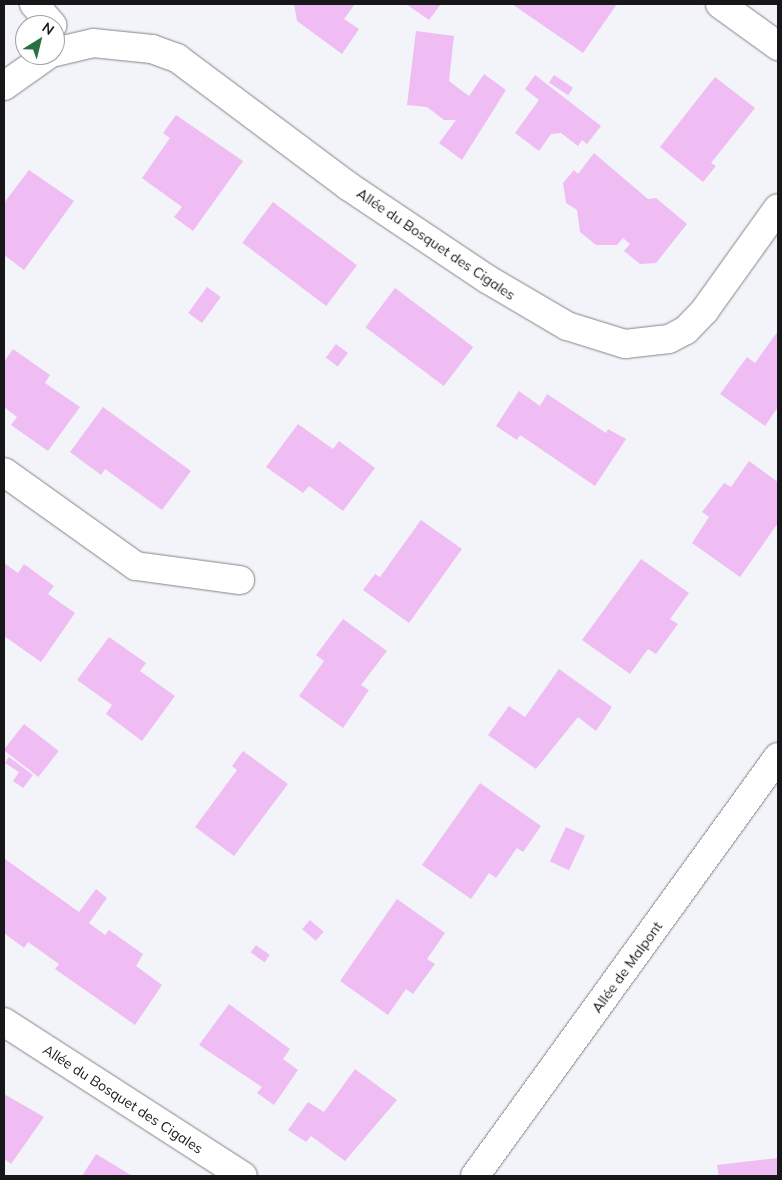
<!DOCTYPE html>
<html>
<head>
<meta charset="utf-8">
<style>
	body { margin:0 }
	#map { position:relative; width:782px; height:1180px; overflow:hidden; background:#f2f4f9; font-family:Mulish,sans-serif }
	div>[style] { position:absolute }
	.building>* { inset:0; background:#efbdf3; transform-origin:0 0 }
	.roads { filter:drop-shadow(0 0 1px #838489) drop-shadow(0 0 1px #838489) }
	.minor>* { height:28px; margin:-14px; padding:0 14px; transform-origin:14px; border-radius:14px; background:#fff }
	span { translate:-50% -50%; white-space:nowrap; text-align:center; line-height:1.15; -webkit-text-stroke:5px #fff; paint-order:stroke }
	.street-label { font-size:14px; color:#171719 }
	.frame { position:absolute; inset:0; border:5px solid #171719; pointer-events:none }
	.north { position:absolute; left:15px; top:15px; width:50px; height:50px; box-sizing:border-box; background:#fff; border:1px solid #a2a2a3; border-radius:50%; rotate:36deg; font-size:14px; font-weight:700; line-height:20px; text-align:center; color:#171719 }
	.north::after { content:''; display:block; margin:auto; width:18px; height:22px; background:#277240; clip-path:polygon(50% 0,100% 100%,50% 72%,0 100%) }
</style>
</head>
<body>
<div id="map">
	<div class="building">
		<div style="clip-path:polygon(294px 4px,355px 4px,344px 19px,359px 29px,342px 54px,297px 21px)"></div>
		<div style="clip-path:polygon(406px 4px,441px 4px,429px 20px)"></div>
		<div style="clip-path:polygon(512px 4px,617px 4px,583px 53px)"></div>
		<div style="clip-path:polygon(416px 31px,454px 36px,449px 81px,469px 96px,484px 74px,506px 90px,462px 160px,439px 143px,456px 120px,444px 120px,427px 107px,407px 105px)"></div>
		<div style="clip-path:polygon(535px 75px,601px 126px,587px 144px,582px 140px,578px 146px,561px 133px,551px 134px,539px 151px,515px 133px,539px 100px,525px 89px)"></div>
		<div style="left:554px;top:75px;width:23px;height:9px;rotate:34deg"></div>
		<div style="clip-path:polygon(715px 77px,755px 108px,711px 163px,716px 166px,703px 182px,660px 147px)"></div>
		<div style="clip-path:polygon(176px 115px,243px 161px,193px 231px,174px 217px,182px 207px,142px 178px,170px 138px,163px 133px)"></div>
		<div style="clip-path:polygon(594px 153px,648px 199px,656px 198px,687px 224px,656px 263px,640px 264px,624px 251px,630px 244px,623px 238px,617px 245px,596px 245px,580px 232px,577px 210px,566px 203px,563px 183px,574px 170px,578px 174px)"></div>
		<div style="clip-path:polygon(29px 170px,74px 201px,24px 270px,4px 255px,4px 203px)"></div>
		<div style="left:273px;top:202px;width:105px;height:51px;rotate:37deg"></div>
		<div style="left:207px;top:287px;width:17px;height:32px;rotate:36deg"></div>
		<div style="left:395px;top:288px;width:98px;height:49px;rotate:37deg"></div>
		<div style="clip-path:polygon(778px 331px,778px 407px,765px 426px,720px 394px,747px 357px,755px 363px)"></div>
		<div style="left:336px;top:344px;width:15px;height:17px;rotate:37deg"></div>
		<div style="clip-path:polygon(13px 349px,50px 375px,45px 383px,80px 407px,48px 451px,11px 425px,17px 417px,4px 407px,4px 362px)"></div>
		<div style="clip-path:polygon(519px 391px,540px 406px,547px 394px,606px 433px,608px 429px,626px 439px,595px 486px,520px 435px,517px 440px,496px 426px)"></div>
		<div style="clip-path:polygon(103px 407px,191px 471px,162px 510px,105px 469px,101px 475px,70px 452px)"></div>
		<div style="clip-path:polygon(298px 424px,333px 449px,339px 441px,375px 468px,343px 511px,309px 486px,303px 493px,266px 467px)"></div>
		<div style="clip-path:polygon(749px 461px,778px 482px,778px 523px,740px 577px,692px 543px,709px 517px,702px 512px,724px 483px,731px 487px)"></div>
		<div style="clip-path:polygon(421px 520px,462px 549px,409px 623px,363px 590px,375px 574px,380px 577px)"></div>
		<div style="clip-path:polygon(641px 559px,689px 593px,670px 619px,678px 624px,656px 654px,648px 649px,630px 674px,582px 640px)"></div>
		<div style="clip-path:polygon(4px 563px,18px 573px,24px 564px,54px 586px,48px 594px,75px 613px,41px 662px,4px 636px)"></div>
		<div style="clip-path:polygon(343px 619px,387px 651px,361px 685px,369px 690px,343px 728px,299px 696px,324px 661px,316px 655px)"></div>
		<div style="clip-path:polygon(109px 637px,146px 663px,140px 671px,175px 696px,142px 741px,106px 714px,112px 705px,77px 680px)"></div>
		<div style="clip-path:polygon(559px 669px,612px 707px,596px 731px,578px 717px,536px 769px,488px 735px,509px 706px,525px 717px)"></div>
		<div style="left:24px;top:724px;width:44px;height:33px;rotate:38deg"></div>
		<div style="clip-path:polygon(243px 751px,288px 784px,234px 856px,195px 827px,237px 770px,232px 766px)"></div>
		<div style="clip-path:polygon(9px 757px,33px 775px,23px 788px,13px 781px,19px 772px,5px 763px)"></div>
		<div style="clip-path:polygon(480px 783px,541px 826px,523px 852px,517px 848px,496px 878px,489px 873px,471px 899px,422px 865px)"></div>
		<div style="left:566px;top:827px;width:21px;height:38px;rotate:25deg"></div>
		<div style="clip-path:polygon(5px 859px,79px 912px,96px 889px,107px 898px,89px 923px,105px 935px,109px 930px,143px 954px,136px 966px,162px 985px,135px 1025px,55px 969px,59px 964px,28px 942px,24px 948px,4px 933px)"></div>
		<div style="clip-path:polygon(397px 899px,445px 933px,427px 959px,435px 964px,413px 994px,406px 989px,388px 1015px,340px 981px)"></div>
		<div style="left:310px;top:920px;width:18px;height:12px;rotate:41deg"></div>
		<div style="left:256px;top:945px;width:17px;height:9px;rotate:36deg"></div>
		<div style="clip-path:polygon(229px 1004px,290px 1049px,283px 1059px,298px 1070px,274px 1105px,257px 1093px,262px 1087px,199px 1045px)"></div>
		<div style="clip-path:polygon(355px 1069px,397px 1100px,345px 1161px,311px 1136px,306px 1142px,288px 1130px,308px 1102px,324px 1112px)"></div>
		<div style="clip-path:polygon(4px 1094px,44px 1117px,11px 1164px,4px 1159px)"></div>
		<div style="clip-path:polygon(96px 1154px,129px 1174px,132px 1176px,82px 1176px)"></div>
		<div style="clip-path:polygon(778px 1158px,778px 1176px,719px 1176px,717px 1165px)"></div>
	</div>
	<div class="roads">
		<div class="minor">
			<div style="left:34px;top:4px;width:28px;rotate:49deg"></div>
			<div style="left:720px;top:4px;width:72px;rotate:35.9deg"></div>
			<div style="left:55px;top:52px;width:39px;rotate:-13deg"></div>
			<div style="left:93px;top:43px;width:59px;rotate:5.8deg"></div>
			<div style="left:152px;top:49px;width:27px;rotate:20deg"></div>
			<div style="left:177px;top:58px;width:214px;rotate:36.8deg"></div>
			<div style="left:348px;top:186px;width:167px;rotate:33.8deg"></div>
			<div style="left:487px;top:279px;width:93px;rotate:30.4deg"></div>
			<div style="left:567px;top:326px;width:61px;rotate:17.2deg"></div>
			<div style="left:625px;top:344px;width:44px;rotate:-6.5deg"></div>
			<div style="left:669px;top:339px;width:19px;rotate:-28deg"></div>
			<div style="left:686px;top:330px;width:28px;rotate:-46deg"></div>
			<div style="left:705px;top:310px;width:125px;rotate:-54.4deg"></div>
			<div style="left:4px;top:86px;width:54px;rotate:-35.2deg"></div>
			<div style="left:4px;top:472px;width:162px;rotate:35.5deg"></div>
			<div style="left:136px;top:566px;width:105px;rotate:7.7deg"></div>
			<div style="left:4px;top:1022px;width:284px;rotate:32.8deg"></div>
			<div style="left:475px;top:1176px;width:517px;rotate:-54.13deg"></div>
		</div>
	</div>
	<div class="street-label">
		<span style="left:436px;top:244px;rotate:34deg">Allée du Bosquet des Cigales</span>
		<span style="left:627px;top:967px;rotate:-54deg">Allée de Malpont</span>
		<span style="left:123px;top:1099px;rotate:33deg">Allée du Bosquet des Cigales</span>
	</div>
	<div class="frame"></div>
	<div class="north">N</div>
</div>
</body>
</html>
